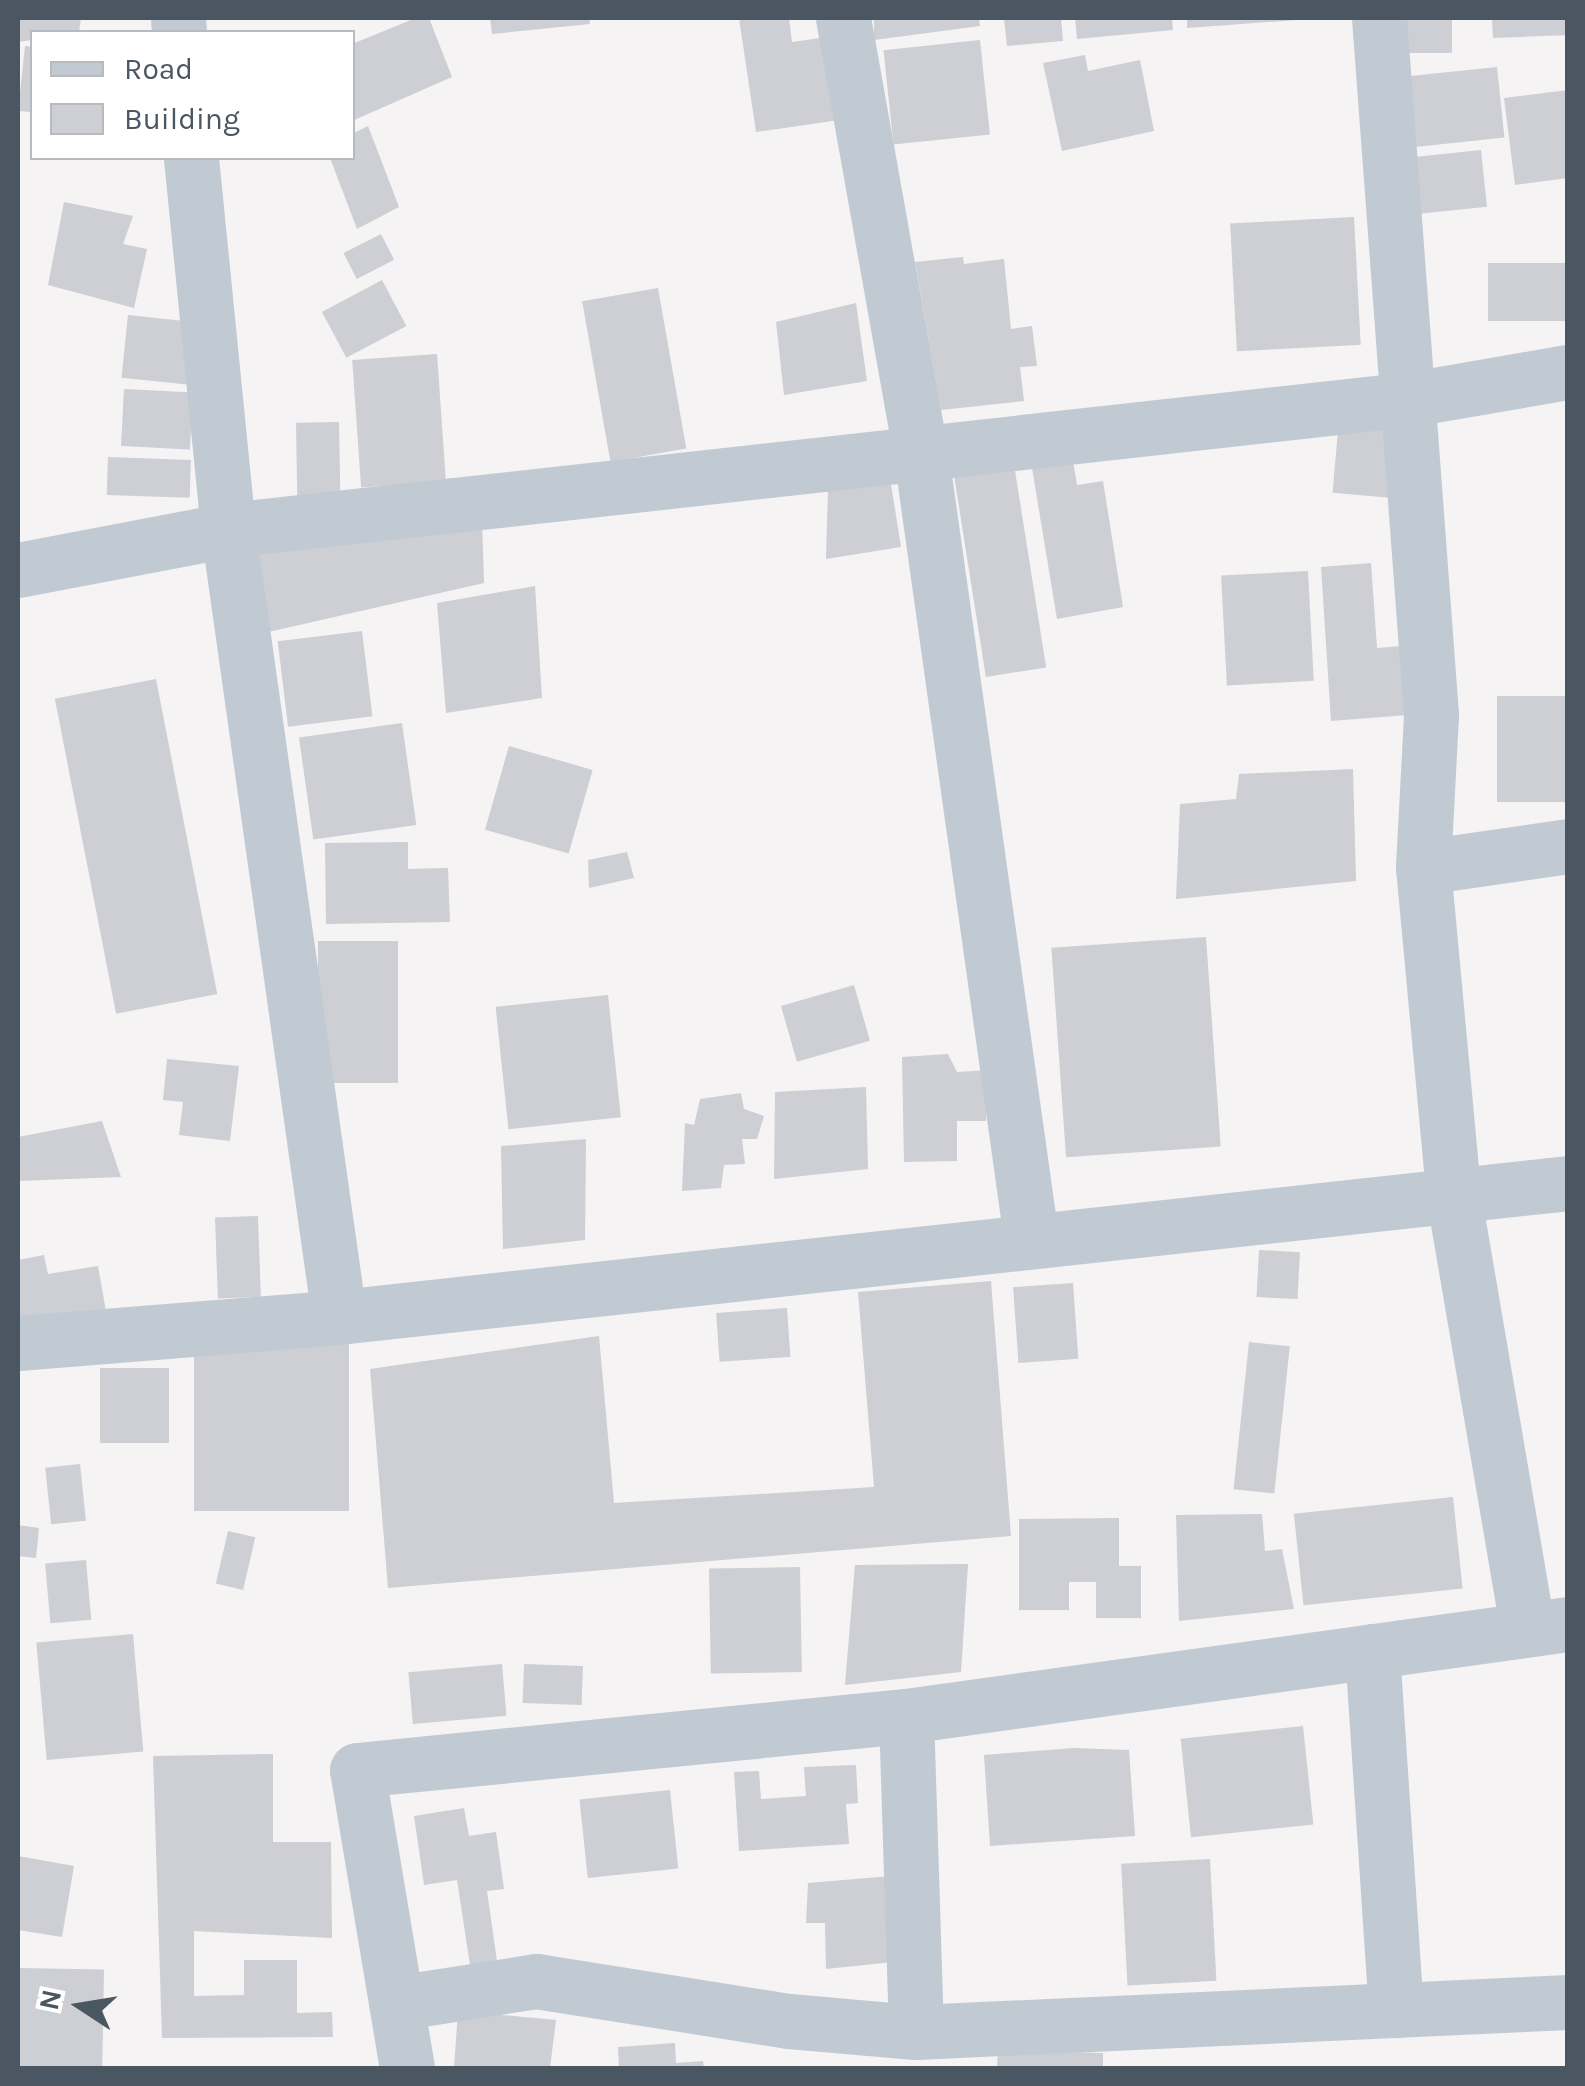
<!DOCTYPE html>
<html>
<head>
<meta charset="utf-8">
<style>
	body { margin:0 }
	#map { position:relative; width:1585px; height:2086px; overflow:hidden; background:#f5f3f3; font-family:Karla,sans-serif }
	div>[style] { position:absolute }
	.building>* { inset:0; background:#cdcfd5; transform-origin:0 0 }
	.minor>* { height:55px; margin:-27.5px; padding:0 27.5px; transform-origin:27.5px; border-radius:27.5px; background:#c1cad2 }
	span { translate:-50% -50%; white-space:nowrap; text-align:center; line-height:1.15; -webkit-text-stroke:8px #fff; paint-order:stroke }
	.frame { position:absolute; inset:0; border:20px solid #4a5661; pointer-events:none }
	.legend { position:absolute; left:30px; top:30px; width:325px; height:130px; box-sizing:border-box; background:#fff; border:2px solid #b7bbc0; margin:0; padding:12px 18px; list-style:none; font-size:30px; color:#4a5661 }
	.legend li { display:flex; align-items:center; gap:20px; height:50px }
	.legend b { width:50px; border:2px solid #b7bbc0 }
	.north { position:absolute; left:30px; top:1956px; width:100px; height:100px; -webkit-text-stroke:8px #fff; paint-order:stroke; rotate:282deg; font-size:28px; font-weight:700; line-height:40px; text-align:center; color:#4a5661 }
	.north::after { content:''; display:block; margin:auto; width:35px; height:45px; background:#4a5661; clip-path:polygon(50% 0,100% 100%,50% 72%,0 100%) }
</style>
</head>
<body>
<div id="map">
	<div class="building">
		<div style="clip-path:polygon(18px 18px,81px 18px,79px 32px,32px 32px,32px 40px,18px 42px)"></div>
		<div style="clip-path:polygon(416px 18px,429px 18px,452px 77px,352px 121px,352px 44px)"></div>
		<div style="clip-path:polygon(490px 18px,589px 18px,590px 24px,492px 34px)"></div>
		<div style="clip-path:polygon(739px 18px,789px 18px,792px 42px,834px 36px,846px 119px,756px 132px)"></div>
		<div style="clip-path:polygon(874px 18px,979px 18px,980px 26px,874px 40px)"></div>
		<div style="clip-path:polygon(1004px 18px,1061px 18px,1063px 41px,1007px 46px)"></div>
		<div style="clip-path:polygon(1075px 18px,1172px 18px,1173px 30px,1077px 39px)"></div>
		<div style="clip-path:polygon(1187px 18px,1297px 18px,1298px 20px,1187px 28px)"></div>
		<div style="left:1388px;top:18px;width:64px;height:35px"></div>
		<div style="clip-path:polygon(1492px 18px,1568px 18px,1568px 35px,1493px 38px)"></div>
		<div style="left:980px;top:40px;width:95px;height:97px;rotate:84deg"></div>
		<div style="clip-path:polygon(25px 46px,32px 47px,32px 112px,18px 111px)"></div>
		<div style="clip-path:polygon(1085px 55px,1088px 71px,1140px 60px,1154px 131px,1062px 151px,1043px 63px)"></div>
		<div style="left:1497px;top:67px;width:71px;height:92px;rotate:84deg"></div>
		<div style="clip-path:polygon(1568px 90px,1568px 178px,1515px 185px,1504px 98px)"></div>
		<div style="clip-path:polygon(368px 126px,399px 207px,357px 229px,330px 158px,352px 158px,352px 134px)"></div>
		<div style="left:1481px;top:150px;width:57px;height:82px;rotate:84deg"></div>
		<div style="clip-path:polygon(64px 202px,133px 216px,123px 244px,147px 249px,134px 308px,48px 285px)"></div>
		<div style="left:1354px;top:217px;width:128px;height:124px;rotate:87deg"></div>
		<div style="left:381px;top:234px;width:29px;height:42px;rotate:63deg"></div>
		<div style="clip-path:polygon(963px 257px,964px 264px,1004px 259px,1011px 329px,1032px 326px,1037px 366px,1020px 367px,1024px 401px,941px 410px,915px 262px)"></div>
		<div style="left:1568px;top:263px;width:58px;height:80px;rotate:90deg"></div>
		<div style="left:382px;top:280px;width:52px;height:68px;rotate:62deg"></div>
		<div style="left:658px;top:288px;width:163px;height:77px;rotate:80deg"></div>
		<div style="clip-path:polygon(856px 303px,867px 381px,784px 395px,776px 322px)"></div>
		<div style="left:128px;top:315px;width:66px;height:63px;rotate:6deg"></div>
		<div style="left:437px;top:354px;width:128px;height:85px;rotate:86deg"></div>
		<div style="left:124px;top:389px;width:69px;height:57px;rotate:3deg"></div>
		<div style="left:1339px;top:419px;width:66px;height:74px;rotate:5deg"></div>
		<div style="left:339px;top:422px;width:77px;height:43px;rotate:89deg"></div>
		<div style="clip-path:polygon(1072px 455px,1077px 485px,1103px 481px,1123px 607px,1057px 619px,1031px 462px)"></div>
		<div style="left:108px;top:457px;width:83px;height:38px;rotate:2deg"></div>
		<div style="left:1013px;top:458px;width:212px;height:61px;rotate:81deg"></div>
		<div style="clip-path:polygon(890px 478px,901px 547px,826px 559px,828px 488px)"></div>
		<div style="clip-path:polygon(482px 518px,484px 583px,264px 633px,256px 555px)"></div>
		<div style="clip-path:polygon(1371px 563px,1377px 648px,1415px 645px,1420px 714px,1331px 721px,1321px 567px)"></div>
		<div style="left:1308px;top:571px;width:110px;height:87px;rotate:87deg"></div>
		<div style="clip-path:polygon(535px 586px,542px 698px,446px 713px,437px 603px)"></div>
		<div style="left:362px;top:631px;width:86px;height:85px;rotate:83deg"></div>
		<div style="left:156px;top:679px;width:321px;height:103px;rotate:79deg"></div>
		<div style="left:1568px;top:696px;width:106px;height:71px;rotate:90deg"></div>
		<div style="left:402px;top:723px;width:103px;height:104px;rotate:82deg"></div>
		<div style="left:509px;top:746px;width:87px;height:87px;rotate:16deg"></div>
		<div style="clip-path:polygon(1353px 769px,1356px 881px,1176px 899px,1180px 804px,1236px 799px,1239px 774px)"></div>
		<div style="clip-path:polygon(408px 842px,408px 869px,448px 868px,450px 922px,326px 924px,325px 843px)"></div>
		<div style="clip-path:polygon(627px 852px,634px 878px,589px 888px,588px 860px)"></div>
		<div style="left:1206px;top:937px;width:210px;height:155px;rotate:86deg"></div>
		<div style="left:318px;top:941px;width:80px;height:142px"></div>
		<div style="left:854px;top:985px;width:58px;height:76px;rotate:74deg"></div>
		<div style="left:608px;top:995px;width:123px;height:113px;rotate:84deg"></div>
		<div style="clip-path:polygon(948px 1054px,957px 1072px,989px 1070px,986px 1121px,957px 1121px,957px 1161px,904px 1162px,902px 1057px)"></div>
		<div style="clip-path:polygon(167px 1059px,239px 1066px,230px 1141px,179px 1135px,183px 1102px,163px 1100px)"></div>
		<div style="clip-path:polygon(866px 1087px,868px 1169px,774px 1179px,775px 1092px)"></div>
		<div style="clip-path:polygon(741px 1093px,744px 1109px,764px 1116px,757px 1139px,742px 1139px,745px 1164px,724px 1165px,721px 1188px,682px 1191px,685px 1123px,694px 1125px,700px 1099px)"></div>
		<div style="clip-path:polygon(102px 1121px,121px 1177px,18px 1181px,18px 1137px)"></div>
		<div style="clip-path:polygon(586px 1139px,585px 1240px,503px 1249px,501px 1146px)"></div>
		<div style="left:258px;top:1216px;width:81px;height:43px;rotate:88deg"></div>
		<div style="left:1259px;top:1250px;width:41px;height:47px;rotate:3deg"></div>
		<div style="clip-path:polygon(44px 1255px,48px 1274px,98px 1266px,106px 1311px,18px 1327px,18px 1260px)"></div>
		<div style="clip-path:polygon(991px 1281px,1011px 1536px,388px 1588px,370px 1369px,599px 1336px,614px 1503px,874px 1487px,858px 1292px)"></div>
		<div style="left:1073px;top:1283px;width:76px;height:60px;rotate:86deg"></div>
		<div style="left:787px;top:1308px;width:49px;height:71px;rotate:86deg"></div>
		<div style="left:194px;top:1338px;width:155px;height:173px"></div>
		<div style="left:1249px;top:1342px;width:41px;height:148px;rotate:6deg"></div>
		<div style="left:100px;top:1368px;width:69px;height:75px"></div>
		<div style="left:80px;top:1464px;width:57px;height:35px;rotate:84deg"></div>
		<div style="left:1453px;top:1497px;width:92px;height:160px;rotate:84deg"></div>
		<div style="clip-path:polygon(1262px 1514px,1265px 1551px,1282px 1549px,1294px 1609px,1179px 1621px,1176px 1515px)"></div>
		<div style="clip-path:polygon(1119px 1518px,1119px 1566px,1141px 1566px,1141px 1618px,1096px 1618px,1096px 1582px,1069px 1582px,1069px 1610px,1019px 1610px,1019px 1519px)"></div>
		<div style="clip-path:polygon(18px 1525px,39px 1528px,36px 1558px,18px 1556px)"></div>
		<div style="left:228px;top:1531px;width:28px;height:54px;rotate:13deg"></div>
		<div style="left:86px;top:1560px;width:60px;height:41px;rotate:85deg"></div>
		<div style="clip-path:polygon(968px 1564px,961px 1672px,845px 1685px,855px 1565px)"></div>
		<div style="left:800px;top:1567px;width:105px;height:91px;rotate:89deg"></div>
		<div style="left:133px;top:1634px;width:118px;height:97px;rotate:85deg"></div>
		<div style="left:502px;top:1664px;width:52px;height:94px;rotate:85deg"></div>
		<div style="left:524px;top:1664px;width:59px;height:39px;rotate:2deg"></div>
		<div style="left:1303px;top:1726px;width:99px;height:123px;rotate:84deg"></div>
		<div style="clip-path:polygon(1074px 1748px,1129px 1750px,1135px 1836px,990px 1846px,984px 1755px)"></div>
		<div style="clip-path:polygon(273px 1754px,273px 1842px,331px 1842px,332px 1938px,194px 1931px,194px 1996px,244px 1995px,244px 1960px,297px 1960px,297px 2013px,332px 2012px,333px 2037px,162px 2038px,153px 1756px)"></div>
		<div style="clip-path:polygon(856px 1765px,858px 1803px,846px 1804px,849px 1844px,739px 1851px,734px 1772px,759px 1771px,761px 1799px,806px 1796px,804px 1767px)"></div>
		<div style="left:670px;top:1790px;width:79px;height:91px;rotate:84deg"></div>
		<div style="clip-path:polygon(464px 1808px,469px 1836px,496px 1832px,504px 1889px,487px 1891px,499px 1975px,472px 1978px,457px 1880px,424px 1885px,414px 1816px)"></div>
		<div style="clip-path:polygon(18px 1856px,74px 1866px,62px 1937px,18px 1930px)"></div>
		<div style="left:1210px;top:1859px;width:122px;height:89px;rotate:87deg"></div>
		<div style="clip-path:polygon(891px 1876px,893px 1962px,826px 1969px,825px 1923px,806px 1923px,808px 1883px)"></div>
		<div style="left:18px;top:1968px;width:86px;height:100px;rotate:1deg"></div>
		<div style="clip-path:polygon(458px 2011px,556px 2020px,550px 2068px,454px 2068px)"></div>
		<div style="clip-path:polygon(675px 2043px,676px 2063px,703px 2061px,704px 2068px,619px 2068px,618px 2047px)"></div>
		<div style="clip-path:polygon(998px 2050px,1103px 2053px,1103px 2068px,997px 2068px)"></div>
	</div>
	<div class="minor">
		<div style="left:178px;top:18px;width:14px;rotate:86deg"></div>
		<div style="left:843px;top:18px;width:444px;rotate:79.9deg"></div>
		<div style="left:921px;top:455px;width:791px;rotate:82deg"></div>
		<div style="left:1379px;top:18px;width:699px;rotate:85.73deg"></div>
		<div style="left:1431px;top:715px;width:152px;rotate:93deg"></div>
		<div style="left:1423px;top:867px;width:327px;rotate:84.7deg"></div>
		<div style="left:1453px;top:1193px;width:441px;rotate:80.3deg"></div>
		<div style="left:191px;top:158px;width:374px;rotate:84.3deg"></div>
		<div style="left:228px;top:530px;width:795px;rotate:81.97deg"></div>
		<div style="left:18px;top:570px;width:214px;rotate:-10.8deg"></div>
		<div style="left:228px;top:530px;width:1190px;rotate:-6.32deg"></div>
		<div style="left:1411px;top:399px;width:159px;rotate:-9.8deg"></div>
		<div style="left:1423px;top:867px;width:147px;rotate:-8.2deg"></div>
		<div style="left:18px;top:1343px;width:322px;rotate:-4.6deg"></div>
		<div style="left:339px;top:1317px;width:1236px;rotate:-6.22deg"></div>
		<div style="left:1372px;top:1651px;width:360px;rotate:86.2deg"></div>
		<div style="left:396px;top:2003px;width:142px;rotate:-8.9deg"></div>
		<div style="left:536px;top:1981px;width:256px;rotate:9deg"></div>
		<div style="left:789px;top:2021px;width:127px;rotate:5deg"></div>
		<div style="left:916px;top:2032px;width:653px;rotate:-2.63deg"></div>
		<div style="left:916px;top:2032px;width:316px;rotate:-91.8deg"></div>
		<div style="left:906px;top:1716px;width:668px;rotate:-7.91deg"></div>
		<div style="left:407px;top:2068px;width:302px;rotate:-99.5deg"></div>
		<div style="left:357px;top:1770px;width:552px;rotate:-5.62deg"></div>
	</div>
	<div class="frame"></div>
	<ul class="legend">
	<li><b style="height:12px;background:#c1cad2"></b>Road</li>
	<li><b style="height:28px;background:#cdcfd5"></b>Building</li>
	</ul>
	<div class="north">N</div>
</div>
</body>
</html>
